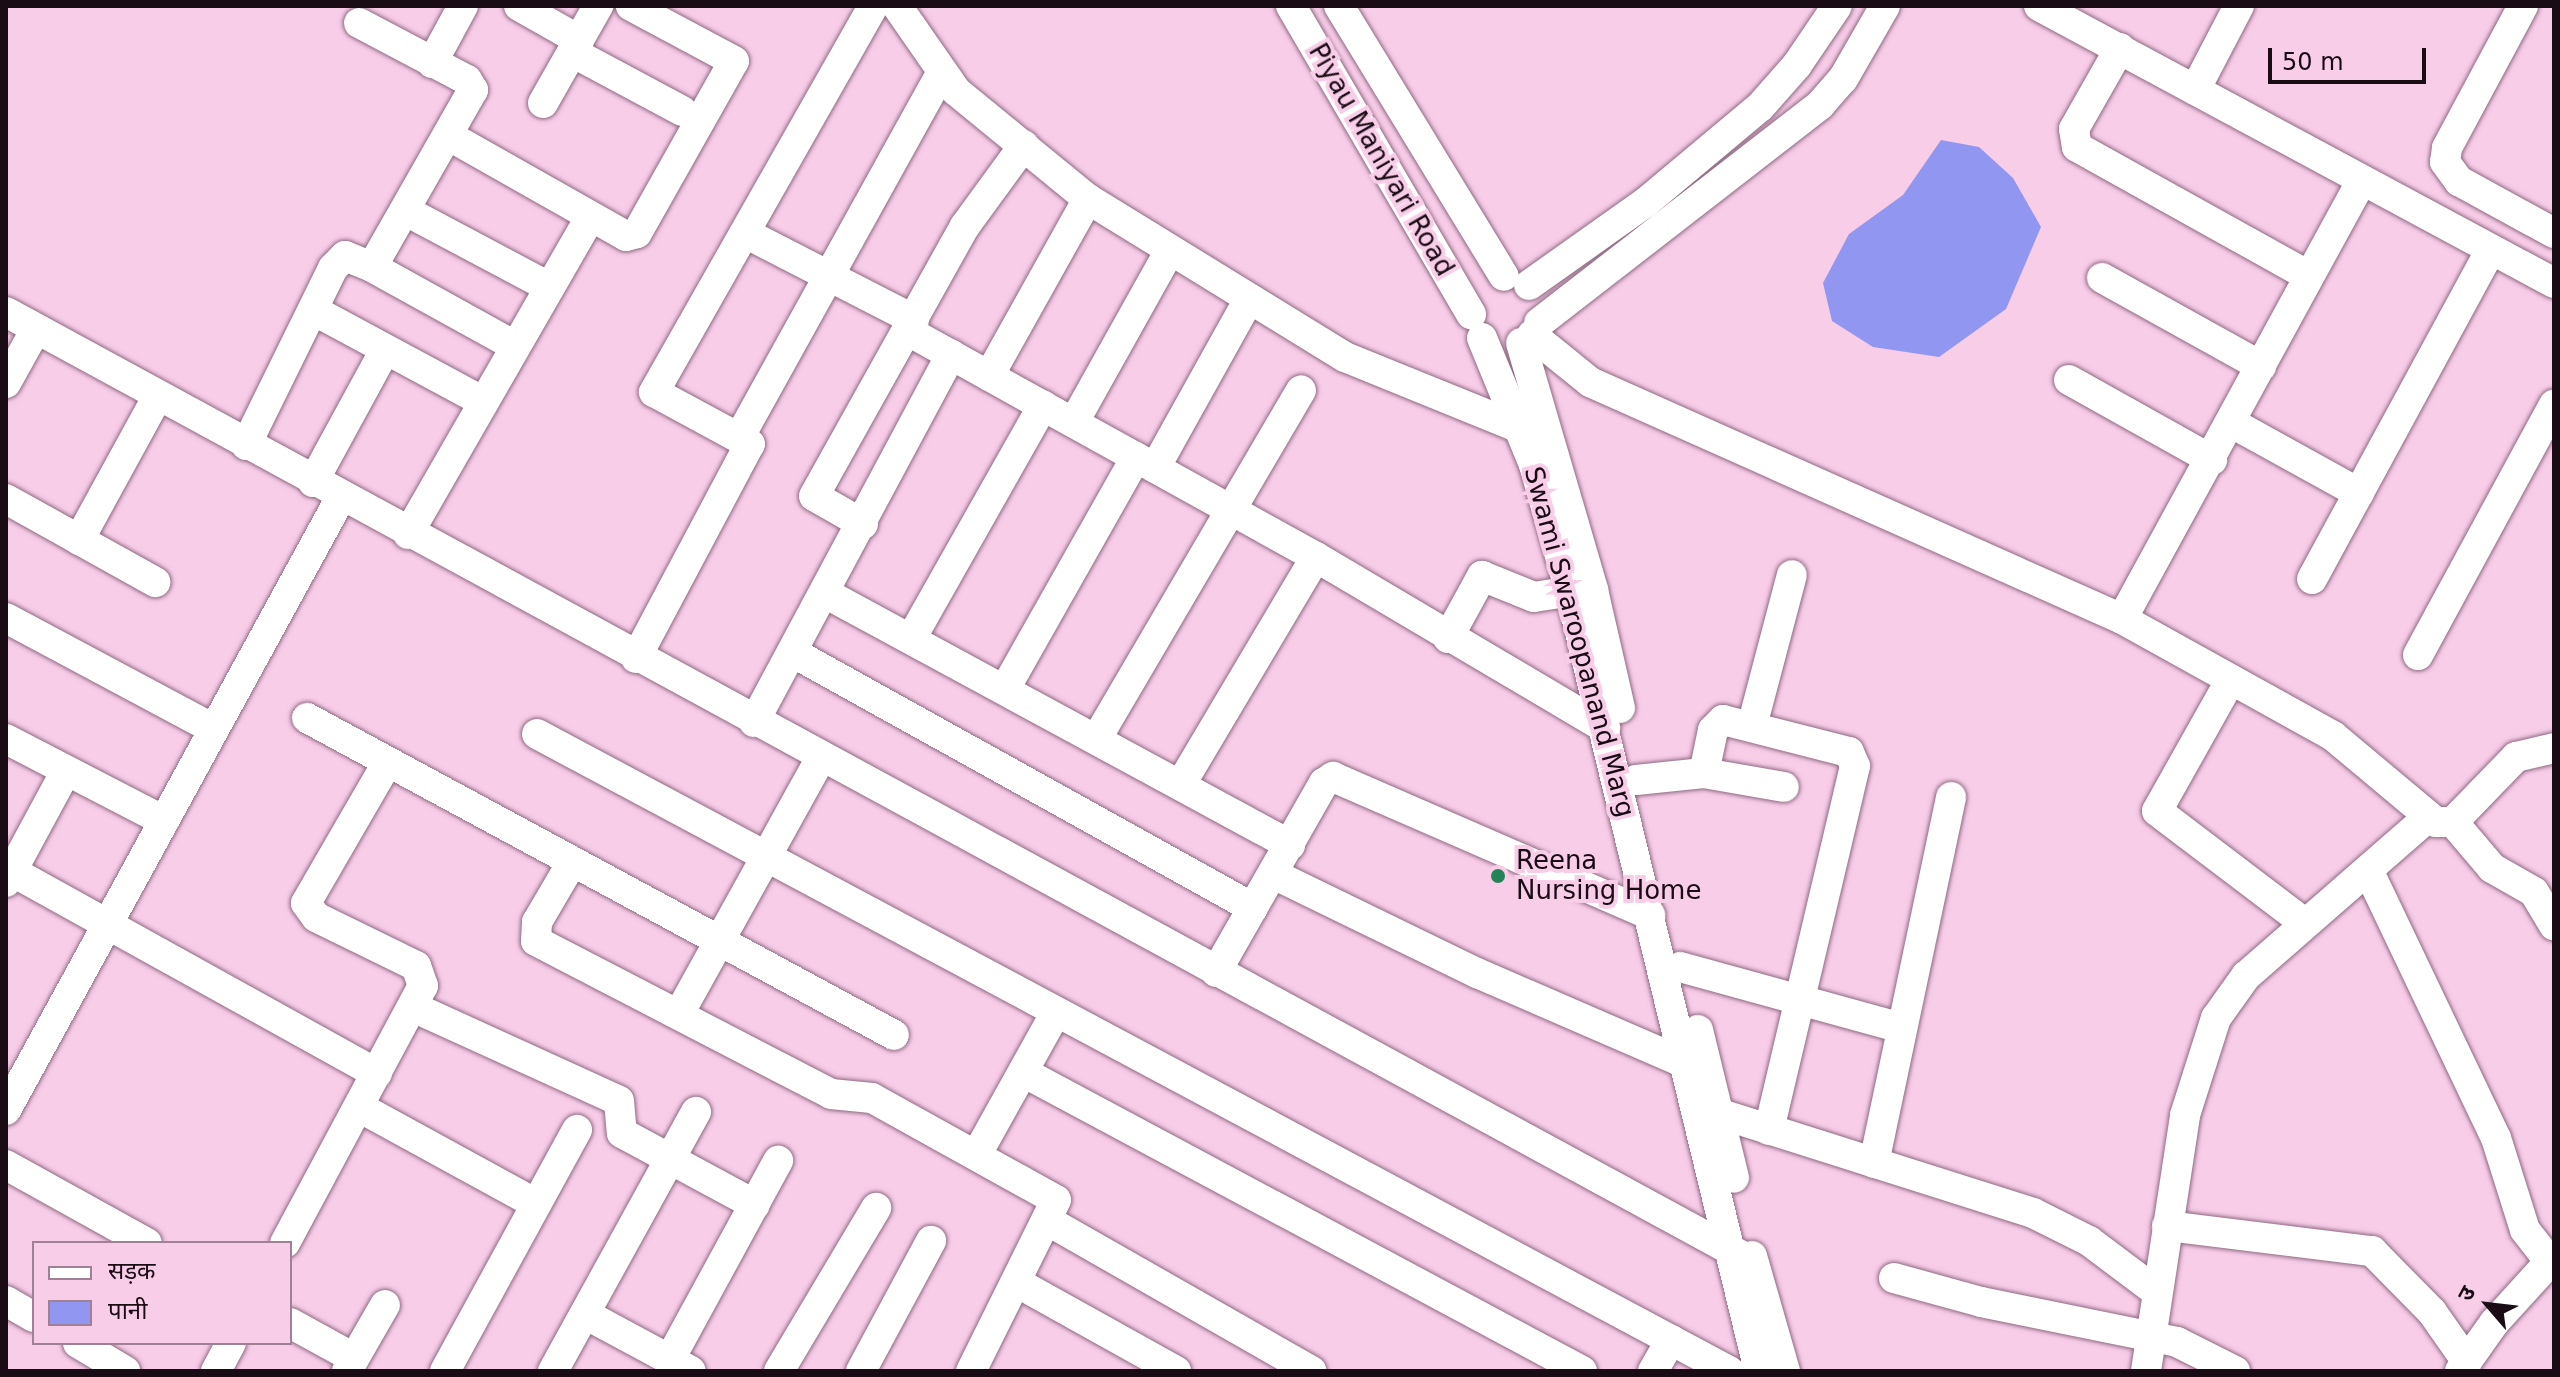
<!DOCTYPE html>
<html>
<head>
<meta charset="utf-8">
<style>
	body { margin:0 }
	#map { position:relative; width:2560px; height:1377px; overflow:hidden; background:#f8cde8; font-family:"DejaVu Sans","Noto Sans Devanagari",sans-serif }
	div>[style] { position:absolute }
	.water>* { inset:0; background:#9196f0 }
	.roads { filter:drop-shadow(0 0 2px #8f6982) drop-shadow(0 0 2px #8f6982) }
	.minor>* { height:30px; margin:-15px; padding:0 15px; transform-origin:15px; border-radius:15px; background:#fff }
	.dots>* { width:22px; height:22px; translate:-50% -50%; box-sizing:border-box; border:4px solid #f8cde8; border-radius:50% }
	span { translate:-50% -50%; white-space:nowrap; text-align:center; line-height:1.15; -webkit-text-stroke:8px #f8cde8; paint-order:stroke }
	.street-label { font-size:26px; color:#1a0c15 }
	.poi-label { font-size:26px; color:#1a0c15 }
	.left { translate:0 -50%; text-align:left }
	.frame { position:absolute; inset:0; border:8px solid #1a0c15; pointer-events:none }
	.legend { position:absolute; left:32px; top:1241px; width:260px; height:104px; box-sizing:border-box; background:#f8cde8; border:2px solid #9f8094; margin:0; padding:10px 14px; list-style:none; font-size:24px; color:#1a0c15 }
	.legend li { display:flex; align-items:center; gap:16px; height:40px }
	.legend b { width:40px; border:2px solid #9f8094 }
	.north { position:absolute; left:2448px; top:1265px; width:80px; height:80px; -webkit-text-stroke:6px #f8cde8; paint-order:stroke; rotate:298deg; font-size:22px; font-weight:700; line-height:32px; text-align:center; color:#1a0c15 }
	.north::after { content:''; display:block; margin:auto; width:28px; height:36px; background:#1a0c15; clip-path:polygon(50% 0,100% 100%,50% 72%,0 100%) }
	.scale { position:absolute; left:2268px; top:48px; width:158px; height:36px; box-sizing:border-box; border:4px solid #1a0c15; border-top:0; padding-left:10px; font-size:24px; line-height:28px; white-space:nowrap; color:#1a0c15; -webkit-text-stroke:6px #f8cde8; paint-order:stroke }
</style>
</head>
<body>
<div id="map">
	<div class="water">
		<div style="clip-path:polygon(1941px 140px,1979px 147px,2013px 178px,2041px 227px,2006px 309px,1939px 357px,1873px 347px,1832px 321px,1823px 283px,1849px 234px,1903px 195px)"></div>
	</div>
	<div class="roads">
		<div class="minor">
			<div style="left:519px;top:6px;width:69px;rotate:29.5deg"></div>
			<div style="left:897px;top:6px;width:103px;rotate:55.2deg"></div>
			<div style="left:956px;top:91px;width:171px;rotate:39.3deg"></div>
			<div style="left:1088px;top:199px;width:302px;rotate:31.6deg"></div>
			<div style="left:1345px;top:357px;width:189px;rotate:22.1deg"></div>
			<div style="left:1291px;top:6px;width:357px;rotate:59.7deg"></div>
			<div style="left:1339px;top:6px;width:316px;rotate:58.6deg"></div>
			<div style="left:2039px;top:6px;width:585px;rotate:28.27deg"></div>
			<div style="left:2523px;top:6px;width:161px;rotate:118.2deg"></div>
			<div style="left:2447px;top:148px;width:14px;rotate:98deg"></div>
			<div style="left:2445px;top:162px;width:24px;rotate:54deg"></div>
			<div style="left:2459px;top:181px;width:108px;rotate:28.7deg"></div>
			<div style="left:2120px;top:48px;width:93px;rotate:119.6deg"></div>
			<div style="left:2074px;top:129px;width:18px;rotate:81deg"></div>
			<div style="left:2077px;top:147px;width:265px;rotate:29.1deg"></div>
			<div style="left:572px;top:52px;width:125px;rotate:28.2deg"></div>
			<div style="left:432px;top:63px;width:65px;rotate:-61.5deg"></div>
			<div style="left:2195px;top:90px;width:95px;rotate:-62.4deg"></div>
			<div style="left:543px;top:103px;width:112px;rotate:-60.4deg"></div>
			<div style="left:451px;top:137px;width:201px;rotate:29.5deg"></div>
			<div style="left:626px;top:236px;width:11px;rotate:-15deg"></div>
			<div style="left:637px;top:233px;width:197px;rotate:-60.6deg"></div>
			<div style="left:734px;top:61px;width:117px;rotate:-151.9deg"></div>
			<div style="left:406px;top:211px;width:162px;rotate:28deg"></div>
			<div style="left:745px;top:233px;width:190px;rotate:27.2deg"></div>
			<div style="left:372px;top:267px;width:163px;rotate:28.9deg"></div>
			<div style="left:2102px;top:278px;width:182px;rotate:29deg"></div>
			<div style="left:1529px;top:285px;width:142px;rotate:-35.3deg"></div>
			<div style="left:1645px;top:203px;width:150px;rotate:-39.9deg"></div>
			<div style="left:1760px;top:107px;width:56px;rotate:-48.6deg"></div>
			<div style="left:1797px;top:65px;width:71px;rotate:-55.9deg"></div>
			<div style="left:313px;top:310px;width:194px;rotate:28.3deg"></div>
			<div style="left:6px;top:312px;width:1989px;rotate:28.54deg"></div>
			<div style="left:1539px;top:323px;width:356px;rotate:-37.8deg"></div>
			<div style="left:1820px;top:105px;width:35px;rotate:-49deg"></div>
			<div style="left:1843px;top:79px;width:84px;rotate:-60.1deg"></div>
			<div style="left:908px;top:331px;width:466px;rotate:29deg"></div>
			<div style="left:1316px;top:557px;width:336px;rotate:30.6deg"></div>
			<div style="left:1532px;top:335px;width:75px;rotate:39deg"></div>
			<div style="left:1590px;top:382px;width:582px;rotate:24.01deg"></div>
			<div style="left:2122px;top:619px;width:241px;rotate:29deg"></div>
			<div style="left:2333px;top:736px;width:134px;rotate:39.9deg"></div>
			<div style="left:2436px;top:822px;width:17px"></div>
			<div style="left:2453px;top:822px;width:91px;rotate:-45.9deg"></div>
			<div style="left:2516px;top:757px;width:39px;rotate:-13deg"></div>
			<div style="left:1482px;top:338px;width:137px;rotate:67.7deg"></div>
			<div style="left:1534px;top:465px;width:131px;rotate:74.1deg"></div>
			<div style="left:1570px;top:591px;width:803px;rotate:76.38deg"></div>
			<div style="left:1521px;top:343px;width:257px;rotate:73.7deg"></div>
			<div style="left:1593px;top:590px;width:121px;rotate:77.1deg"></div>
			<div style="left:989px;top:376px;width:203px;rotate:-60.8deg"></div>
			<div style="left:2069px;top:380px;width:164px;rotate:29.2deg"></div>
			<div style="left:6px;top:383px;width:62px;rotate:-60.9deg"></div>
			<div style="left:1074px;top:422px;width:197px;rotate:-60.8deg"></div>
			<div style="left:2232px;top:423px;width:145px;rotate:28.9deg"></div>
			<div style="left:739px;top:438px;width:416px;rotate:-61deg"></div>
			<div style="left:246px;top:445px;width:197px;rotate:-63.8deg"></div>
			<div style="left:333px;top:268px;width:17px;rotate:-45deg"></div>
			<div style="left:345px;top:256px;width:29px;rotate:22deg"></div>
			<div style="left:372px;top:267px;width:204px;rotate:-60.3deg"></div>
			<div style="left:473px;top:90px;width:12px;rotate:-121deg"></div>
			<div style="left:467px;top:80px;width:122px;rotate:-152.2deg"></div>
			<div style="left:1155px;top:468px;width:193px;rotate:-60.9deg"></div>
			<div style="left:313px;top:482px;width:150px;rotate:-61.4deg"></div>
			<div style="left:6px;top:499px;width:171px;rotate:29.1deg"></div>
			<div style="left:863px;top:524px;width:56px;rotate:-150.3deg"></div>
			<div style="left:814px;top:496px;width:309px;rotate:-60.8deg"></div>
			<div style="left:965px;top:226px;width:100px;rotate:-53.9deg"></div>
			<div style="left:408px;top:534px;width:366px;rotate:-60.1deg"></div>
			<div style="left:79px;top:540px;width:164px;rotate:-61.3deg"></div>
			<div style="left:2312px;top:579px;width:375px;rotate:-61.5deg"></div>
			<div style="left:825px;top:593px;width:529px;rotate:28.45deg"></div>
			<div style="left:6px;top:618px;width:236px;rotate:28.1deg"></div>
			<div style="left:2122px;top:619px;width:500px;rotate:-61.33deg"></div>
			<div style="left:912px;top:637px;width:266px;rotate:-60.5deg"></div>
			<div style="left:1448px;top:638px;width:71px;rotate:-61.3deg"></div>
			<div style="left:1482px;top:576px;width:56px;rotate:22deg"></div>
			<div style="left:1534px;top:597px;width:36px;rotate:-9deg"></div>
			<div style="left:792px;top:652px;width:527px;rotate:29.04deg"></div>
			<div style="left:2418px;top:655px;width:285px;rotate:-61.5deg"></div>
			<div style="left:636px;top:658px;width:242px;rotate:-62deg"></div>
			<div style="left:750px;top:444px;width:109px;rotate:-151.6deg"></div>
			<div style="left:654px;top:392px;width:444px;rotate:-60.4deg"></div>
			<div style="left:2230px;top:681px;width:149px;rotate:119.3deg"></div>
			<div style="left:2157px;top:811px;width:183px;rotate:37.2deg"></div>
			<div style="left:1006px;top:687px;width:264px;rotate:-60.5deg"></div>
			<div style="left:307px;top:718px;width:667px;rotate:28.37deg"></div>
			<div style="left:754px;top:722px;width:417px;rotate:-61.8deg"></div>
			<div style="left:1752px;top:726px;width:156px;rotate:-75.2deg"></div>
			<div style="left:537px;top:734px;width:1352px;rotate:28.12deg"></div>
			<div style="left:1097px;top:738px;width:403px;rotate:-59.6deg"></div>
			<div style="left:6px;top:739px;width:178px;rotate:27.4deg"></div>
			<div style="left:1704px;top:773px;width:44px;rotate:-78.2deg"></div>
			<div style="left:1713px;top:730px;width:14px;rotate:-45deg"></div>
			<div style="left:1723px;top:720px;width:130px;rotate:14.3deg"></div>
			<div style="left:1849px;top:752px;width:15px;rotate:67deg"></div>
			<div style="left:1855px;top:766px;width:374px;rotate:103.3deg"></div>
			<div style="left:1636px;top:780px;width:68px;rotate:-5.9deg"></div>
			<div style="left:1704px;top:773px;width:81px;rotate:9.9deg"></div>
			<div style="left:1181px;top:784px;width:264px;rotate:-59.3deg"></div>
			<div style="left:2453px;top:822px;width:60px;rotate:49.7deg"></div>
			<div style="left:2492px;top:868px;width:48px;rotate:29.7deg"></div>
			<div style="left:2534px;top:892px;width:39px;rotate:59deg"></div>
			<div style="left:571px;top:864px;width:67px;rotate:120.4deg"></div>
			<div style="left:537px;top:922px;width:19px;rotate:93deg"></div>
			<div style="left:536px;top:941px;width:332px;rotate:27.4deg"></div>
			<div style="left:831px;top:1094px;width:41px;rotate:5.6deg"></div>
			<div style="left:872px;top:1098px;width:210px;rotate:29deg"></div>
			<div style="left:1056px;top:1200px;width:191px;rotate:116.4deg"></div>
			<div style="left:6px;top:868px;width:424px;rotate:29deg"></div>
			<div style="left:2369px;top:872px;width:295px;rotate:64.5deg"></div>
			<div style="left:2496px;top:1138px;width:96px;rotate:72.5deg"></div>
			<div style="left:2525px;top:1230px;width:41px;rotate:52deg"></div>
			<div style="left:1273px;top:874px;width:227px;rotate:25.9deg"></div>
			<div style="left:1477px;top:973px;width:227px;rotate:23.4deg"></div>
			<div style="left:6px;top:882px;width:126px;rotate:-61.6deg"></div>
			<div style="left:1680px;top:967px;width:230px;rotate:15.4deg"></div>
			<div style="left:1216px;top:972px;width:218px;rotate:-60.3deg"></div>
			<div style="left:1324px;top:783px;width:11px;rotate:-34deg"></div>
			<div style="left:1333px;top:777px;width:346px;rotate:23.5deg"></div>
			<div style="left:413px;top:1007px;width:226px;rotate:24.5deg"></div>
			<div style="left:619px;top:1101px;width:32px;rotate:85deg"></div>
			<div style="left:622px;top:1133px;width:151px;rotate:28.4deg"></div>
			<div style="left:680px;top:1012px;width:291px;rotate:-61deg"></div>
			<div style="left:1698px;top:1030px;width:152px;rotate:76.3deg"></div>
			<div style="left:1023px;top:1072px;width:634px;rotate:28.14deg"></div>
			<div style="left:359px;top:1107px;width:202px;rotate:28.7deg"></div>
			<div style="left:6px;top:1110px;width:699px;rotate:-61.34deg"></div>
			<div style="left:1721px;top:1114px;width:327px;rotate:17.6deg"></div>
			<div style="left:2033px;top:1213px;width:63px;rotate:26.6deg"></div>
			<div style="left:2089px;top:1241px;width:85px;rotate:36.9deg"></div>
			<div style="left:977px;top:1154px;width:162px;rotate:-60.9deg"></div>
			<div style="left:1874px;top:1163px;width:374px;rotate:-78.1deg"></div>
			<div style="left:6px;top:1165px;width:161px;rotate:29deg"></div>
			<div style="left:1050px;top:1222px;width:301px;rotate:29.7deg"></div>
			<div style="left:2167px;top:1226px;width:207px;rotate:7deg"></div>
			<div style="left:2372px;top:1251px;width:86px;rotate:45.5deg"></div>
			<div style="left:2432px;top:1312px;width:61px;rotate:55deg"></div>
			<div style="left:285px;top:1243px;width:292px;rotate:-61.8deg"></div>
			<div style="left:423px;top:986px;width:21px;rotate:-109deg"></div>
			<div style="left:416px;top:966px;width:111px;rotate:-153.9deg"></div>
			<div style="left:316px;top:917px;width:17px;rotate:-126deg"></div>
			<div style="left:306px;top:903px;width:162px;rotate:-59.9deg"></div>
			<div style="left:1752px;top:1256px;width:120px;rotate:74deg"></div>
			<div style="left:1894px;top:1278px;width:90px;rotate:15.4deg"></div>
			<div style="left:1981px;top:1302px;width:200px;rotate:11.5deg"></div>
			<div style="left:2177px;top:1342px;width:65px;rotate:26.6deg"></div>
			<div style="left:1018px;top:1283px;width:181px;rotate:29.1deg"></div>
			<div style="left:6px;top:1301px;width:32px;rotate:30deg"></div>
			<div style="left:585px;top:1314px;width:120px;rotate:28.3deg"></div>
			<div style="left:290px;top:1323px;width:73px;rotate:28.7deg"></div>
			<div style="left:78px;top:1343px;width:55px;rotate:30.8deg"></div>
			<div style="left:670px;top:1359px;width:226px;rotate:-61.4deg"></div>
			<div style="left:216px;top:1371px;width:32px;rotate:-62deg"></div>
			<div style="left:347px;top:1371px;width:76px;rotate:-60.1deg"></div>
			<div style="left:445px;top:1371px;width:275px;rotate:-61.3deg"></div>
			<div style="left:553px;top:1371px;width:296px;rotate:-61.1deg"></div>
			<div style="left:779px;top:1371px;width:190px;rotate:-59.2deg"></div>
			<div style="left:861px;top:1371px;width:148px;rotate:-61.7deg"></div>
			<div style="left:1653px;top:1371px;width:36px;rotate:-60deg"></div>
			<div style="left:2146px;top:1371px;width:259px;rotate:-81.3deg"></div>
			<div style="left:2185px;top:1115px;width:102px;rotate:-72.3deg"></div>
			<div style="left:2216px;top:1018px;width:52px;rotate:-54.5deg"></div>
			<div style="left:2246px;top:976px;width:242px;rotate:-41.1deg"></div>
			<div style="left:2460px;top:1371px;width:59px;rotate:-54.7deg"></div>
			<div style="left:2494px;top:1323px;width:89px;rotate:-47.7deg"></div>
		</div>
	</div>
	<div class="dots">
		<div style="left:1498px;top:876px;background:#25835a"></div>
	</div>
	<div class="street-label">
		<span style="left:1381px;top:160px;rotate:60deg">Piyau Maniyari Road</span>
		<span style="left:1579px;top:642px;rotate:75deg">Swami Swaroopanand Marg</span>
	</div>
	<div class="poi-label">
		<span class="left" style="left:1516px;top:876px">Reena<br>Nursing Home</span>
	</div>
	<div class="frame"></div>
	<ul class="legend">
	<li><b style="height:10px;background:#fff"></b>सड़क</li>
	<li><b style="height:22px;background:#9196f0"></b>पानी</li>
	</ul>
	<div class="north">उ</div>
	<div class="scale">50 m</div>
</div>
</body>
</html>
